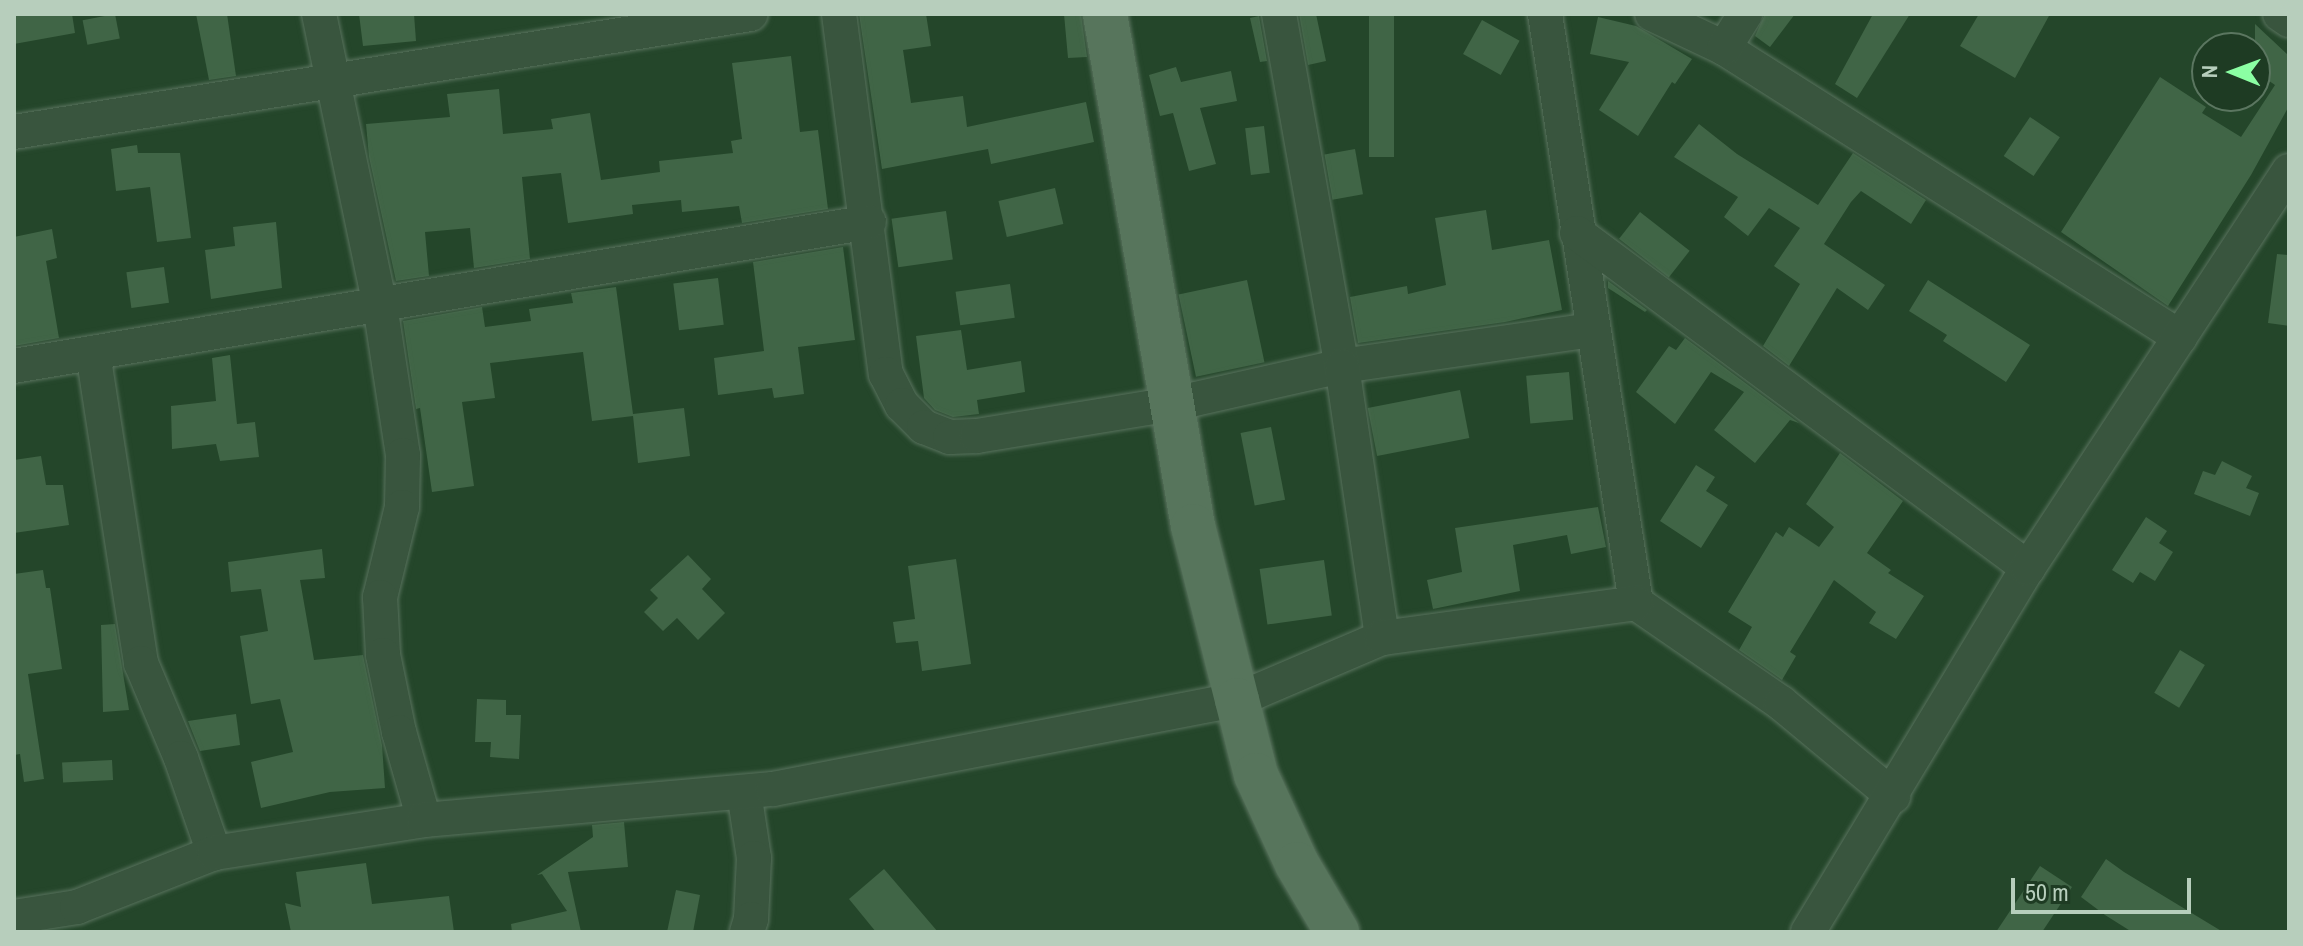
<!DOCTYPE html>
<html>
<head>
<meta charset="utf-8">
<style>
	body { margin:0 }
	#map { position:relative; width:2303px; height:946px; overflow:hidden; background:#24462a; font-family:"Archivo Narrow",sans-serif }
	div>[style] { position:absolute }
	.building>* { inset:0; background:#406546; transform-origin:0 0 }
	.roads { filter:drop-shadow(0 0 2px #58725d) drop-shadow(0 0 2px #58725d) }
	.minor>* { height:34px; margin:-17px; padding:0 17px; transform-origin:17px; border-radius:17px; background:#39553e }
	.major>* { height:44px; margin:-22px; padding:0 22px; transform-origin:22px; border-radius:22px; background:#57755c }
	span { translate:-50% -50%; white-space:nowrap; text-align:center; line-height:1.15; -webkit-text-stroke:7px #1e3b23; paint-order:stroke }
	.frame { position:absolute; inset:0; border:16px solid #b7cebc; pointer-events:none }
	.north { position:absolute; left:2191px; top:32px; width:80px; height:80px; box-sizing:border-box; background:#1e3b23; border:2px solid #5b7660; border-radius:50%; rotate:271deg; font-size:22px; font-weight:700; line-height:32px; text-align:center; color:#b7cebc }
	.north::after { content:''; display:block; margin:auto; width:28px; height:36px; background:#8bffa3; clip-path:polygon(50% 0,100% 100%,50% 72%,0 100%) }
	.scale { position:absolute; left:2011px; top:878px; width:180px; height:36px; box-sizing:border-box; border:4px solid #b7cebc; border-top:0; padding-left:10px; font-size:24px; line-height:28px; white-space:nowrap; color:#b7cebc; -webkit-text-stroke:6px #1e3b23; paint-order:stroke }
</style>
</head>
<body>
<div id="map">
	<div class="building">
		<div style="clip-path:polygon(14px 14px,72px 14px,75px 33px,14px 44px)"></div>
		<div style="left:115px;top:14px;width:25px;height:33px;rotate:79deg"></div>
		<div style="clip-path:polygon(196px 14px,227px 14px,236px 76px,209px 80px)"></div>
		<div style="clip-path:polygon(359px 14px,414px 14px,416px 41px,363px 46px)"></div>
		<div style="clip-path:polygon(859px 14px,926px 14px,931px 46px,903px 50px,911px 103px,963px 96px,967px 127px,1086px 102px,1094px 142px,991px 164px,988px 149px,882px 169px)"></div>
		<div style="clip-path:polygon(1064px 14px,1081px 14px,1087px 57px,1068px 58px)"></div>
		<div style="clip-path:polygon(1299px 14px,1316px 14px,1326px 61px,1308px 65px)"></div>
		<div style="left:1369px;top:14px;width:25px;height:143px"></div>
		<div style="clip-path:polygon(1765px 14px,1795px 14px,1770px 47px,1755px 36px)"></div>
		<div style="clip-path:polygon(1873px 14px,1910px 14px,1857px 98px,1835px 84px)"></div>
		<div style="clip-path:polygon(1979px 14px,2050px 14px,2015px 78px,1960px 46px)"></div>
		<div style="clip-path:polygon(1259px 16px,1267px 61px,1260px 62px,1250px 18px)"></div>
		<div style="clip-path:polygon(1598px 17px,1636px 26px,1692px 59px,1675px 84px,1672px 82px,1638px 136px,1599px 110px,1629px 62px,1590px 54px)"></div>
		<div style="left:1482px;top:20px;width:43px;height:39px;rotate:29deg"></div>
		<div style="clip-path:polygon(2255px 24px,2289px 56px,2289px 106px,2251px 175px,2168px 306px,2061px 232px,2160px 77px,2206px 107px,2202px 113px,2241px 137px,2275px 85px,2256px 72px,2262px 63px,2255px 58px)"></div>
		<div style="clip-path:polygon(791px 56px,800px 132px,818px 130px,828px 209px,742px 223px,739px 206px,682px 212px,681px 200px,632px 205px,633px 214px,568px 223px,561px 173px,522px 177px,530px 259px,474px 268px,470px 228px,425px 232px,429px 276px,396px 281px,369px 157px,366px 124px,450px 117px,447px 94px,499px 89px,503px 134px,553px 129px,551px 119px,590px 113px,601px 180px,660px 172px,659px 161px,733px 153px,731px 141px,742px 139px,732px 63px)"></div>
		<div style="clip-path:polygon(1176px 67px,1181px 82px,1231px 71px,1237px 101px,1200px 108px,1216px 164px,1189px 171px,1173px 113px,1160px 116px,1149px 75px)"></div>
		<div style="left:2030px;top:117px;width:36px;height:47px;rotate:34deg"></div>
		<div style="clip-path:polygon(1699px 124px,1737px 154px,1818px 205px,1853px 153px,1926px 200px,1911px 224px,1861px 191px,1851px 202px,1824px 244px,1885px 285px,1868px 310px,1837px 288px,1789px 366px,1763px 346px,1800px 284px,1774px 266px,1800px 228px,1769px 208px,1748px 236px,1724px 217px,1738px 197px,1674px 157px)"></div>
		<div style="left:1264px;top:126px;width:47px;height:19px;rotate:83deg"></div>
		<div style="clip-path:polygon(137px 145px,138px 153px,180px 153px,191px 238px,157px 242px,150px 187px,116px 191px,111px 149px)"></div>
		<div style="left:1355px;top:149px;width:46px;height:31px;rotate:80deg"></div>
		<div style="left:1055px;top:188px;width:37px;height:58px;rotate:77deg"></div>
		<div style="clip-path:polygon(1486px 210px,1492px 250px,1549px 240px,1562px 310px,1505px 322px,1358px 343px,1350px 297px,1407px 286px,1408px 294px,1446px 285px,1435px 218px)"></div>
		<div style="left:946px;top:211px;width:49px;height:55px;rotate:82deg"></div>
		<div style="left:1640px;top:212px;width:63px;height:34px;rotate:38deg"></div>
		<div style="clip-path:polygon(276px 222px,282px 288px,211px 299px,205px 250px,235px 246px,233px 227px)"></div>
		<div style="clip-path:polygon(52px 229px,57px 258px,46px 261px,59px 338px,14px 346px,14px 237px)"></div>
		<div style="clip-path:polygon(843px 247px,855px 340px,798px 347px,804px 394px,774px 398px,772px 388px,718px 395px,714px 358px,764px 351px,753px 262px)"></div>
		<div style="clip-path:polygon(2277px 254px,2289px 255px,2289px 326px,2268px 323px)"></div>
		<div style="left:164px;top:267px;width:36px;height:38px;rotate:82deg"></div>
		<div style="left:718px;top:278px;width:47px;height:45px;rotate:83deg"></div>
		<div style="left:1247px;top:280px;width:84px;height:70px;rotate:78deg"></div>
		<div style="clip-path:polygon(1928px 280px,2030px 345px,2006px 382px,1943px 341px,1947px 335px,1909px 311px)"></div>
		<div style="clip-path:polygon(1608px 281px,1647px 310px,1645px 312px,1608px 288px)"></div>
		<div style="left:1010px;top:284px;width:34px;height:55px;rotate:82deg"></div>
		<div style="clip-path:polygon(616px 287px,633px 414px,684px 408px,690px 456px,638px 463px,633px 416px,592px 421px,583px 352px,490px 363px,495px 398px,462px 402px,474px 486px,432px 492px,420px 408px,416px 409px,403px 321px,482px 307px,485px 327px,531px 321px,529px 309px,573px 303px,571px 293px)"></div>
		<div style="clip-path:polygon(961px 330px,967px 370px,1021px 361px,1025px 392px,977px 400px,979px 414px,953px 417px,935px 410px,924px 398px,916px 336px)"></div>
		<div style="clip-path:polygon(1685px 338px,1799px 423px,1790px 420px,1755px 463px,1714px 430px,1744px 392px,1711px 372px,1675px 424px,1636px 392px,1669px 346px,1676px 350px)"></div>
		<div style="clip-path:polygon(230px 355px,237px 424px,255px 422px,259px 457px,220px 461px,216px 444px,172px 449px,171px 406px,216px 401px,212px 358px)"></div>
		<div style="left:1569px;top:372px;width:48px;height:43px;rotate:85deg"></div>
		<div style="left:1460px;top:390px;width:49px;height:94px;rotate:79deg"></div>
		<div style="left:1271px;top:427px;width:74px;height:31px;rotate:79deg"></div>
		<div style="clip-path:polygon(1840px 453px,1903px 501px,1867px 553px,1891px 570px,1888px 573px,1924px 596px,1896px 639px,1869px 623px,1876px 612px,1834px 580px,1790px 652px,1796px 656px,1782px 680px,1739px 650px,1752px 627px,1728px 612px,1776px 532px,1783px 537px,1789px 527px,1819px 547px,1834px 527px,1806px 504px)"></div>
		<div style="clip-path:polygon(41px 456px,46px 485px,63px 485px,69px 525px,14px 533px,14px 460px)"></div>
		<div style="clip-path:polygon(2222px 461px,2252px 476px,2246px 488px,2259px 493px,2250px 516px,2194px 494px,2203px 471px,2215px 475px)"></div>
		<div style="clip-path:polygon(1696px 465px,1715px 477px,1706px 491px,1728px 505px,1701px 548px,1660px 521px)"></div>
		<div style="clip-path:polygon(1598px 507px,1606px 547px,1571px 554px,1567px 535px,1513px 545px,1520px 591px,1433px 609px,1427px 580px,1462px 572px,1455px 528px)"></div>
		<div style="clip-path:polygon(2146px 517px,2167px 531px,2159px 543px,2173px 552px,2155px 581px,2140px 572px,2133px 583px,2112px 570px)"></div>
		<div style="clip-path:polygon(322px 549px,325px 578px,300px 580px,314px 660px,363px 655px,382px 745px,385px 788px,330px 792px,261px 808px,251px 762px,293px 752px,280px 699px,251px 704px,240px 636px,268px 631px,261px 589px,231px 592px,228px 562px)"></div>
		<div style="clip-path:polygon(688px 555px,711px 579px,702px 589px,725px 613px,698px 640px,677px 618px,663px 631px,644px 612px,658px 598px,650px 590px)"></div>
		<div style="clip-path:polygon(956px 559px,971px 664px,922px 671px,918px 641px,896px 643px,893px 622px,915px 619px,908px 566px)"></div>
		<div style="left:1324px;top:560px;width:56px;height:65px;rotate:82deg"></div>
		<div style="clip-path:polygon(43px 570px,46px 588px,50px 588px,62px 669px,28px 674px,44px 779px,24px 782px,20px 754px,14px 755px,14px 574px)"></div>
		<div style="clip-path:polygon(115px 624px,129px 710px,103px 712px,101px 625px)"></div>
		<div style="left:2180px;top:650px;width:29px;height:50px;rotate:31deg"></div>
		<div style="clip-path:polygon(477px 699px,506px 700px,506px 715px,521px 715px,519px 759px,490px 757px,491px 742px,475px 742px)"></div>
		<div style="clip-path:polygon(236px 714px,240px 745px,200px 751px,188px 721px)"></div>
		<div style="left:112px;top:760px;width:20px;height:50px;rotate:87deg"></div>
		<div style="clip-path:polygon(624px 822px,628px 867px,568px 872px,581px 932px,512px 932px,511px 924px,567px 911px,542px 874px,537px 875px,593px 837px,592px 825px)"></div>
		<div style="clip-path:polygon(2106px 859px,2124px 872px,2223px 932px,2132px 932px,2105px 915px,2081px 897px)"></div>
		<div style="clip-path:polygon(366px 863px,372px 904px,449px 896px,454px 932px,291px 932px,285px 903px,301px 907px,296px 872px)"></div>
		<div style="clip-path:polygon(2040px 866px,2072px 887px,2042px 932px,1996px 932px)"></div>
		<div style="clip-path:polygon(884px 869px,938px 932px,876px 932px,849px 899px)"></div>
		<div style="clip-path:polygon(676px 890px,700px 895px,693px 932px,667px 932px)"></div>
	</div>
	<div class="roads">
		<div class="minor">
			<div style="left:319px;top:14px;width:297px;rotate:78.2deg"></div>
			<div style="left:380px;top:305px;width:152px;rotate:81.3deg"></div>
			<div style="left:403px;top:455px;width:52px;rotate:91.1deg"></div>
			<div style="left:402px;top:507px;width:93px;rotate:103.7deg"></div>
			<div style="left:380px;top:597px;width:58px;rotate:87deg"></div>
			<div style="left:383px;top:655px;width:79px;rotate:78.3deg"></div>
			<div style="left:399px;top:732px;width:91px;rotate:74.1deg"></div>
			<div style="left:839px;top:14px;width:363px;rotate:82.6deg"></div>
			<div style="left:886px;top:374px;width:35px;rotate:63deg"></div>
			<div style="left:902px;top:405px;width:31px;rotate:45deg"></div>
			<div style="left:924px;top:427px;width:28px;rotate:21deg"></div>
			<div style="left:950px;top:437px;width:27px;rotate:-2deg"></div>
			<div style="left:977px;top:436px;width:199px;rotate:-9.3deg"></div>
			<div style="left:1173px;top:404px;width:173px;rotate:-12.7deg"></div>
			<div style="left:1342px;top:366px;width:254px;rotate:-8.2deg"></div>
			<div style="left:1279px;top:14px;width:358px;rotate:79.9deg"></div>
			<div style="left:1342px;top:366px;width:275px;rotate:81.6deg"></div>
			<div style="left:1545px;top:14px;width:596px;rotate:81.22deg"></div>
			<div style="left:1636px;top:603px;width:176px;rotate:34.6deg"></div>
			<div style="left:1781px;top:703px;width:146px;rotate:39.7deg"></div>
			<div style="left:1652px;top:14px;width:80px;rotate:25.3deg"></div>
			<div style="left:1724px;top:48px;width:540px;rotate:32.37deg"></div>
			<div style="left:2280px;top:14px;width:11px;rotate:34deg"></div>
			<div style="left:1724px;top:48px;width:40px;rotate:-58deg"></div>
			<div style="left:14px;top:132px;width:746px;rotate:-9.1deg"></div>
			<div style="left:1577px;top:233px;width:562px;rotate:36.6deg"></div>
			<div style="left:93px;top:353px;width:314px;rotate:81.2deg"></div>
			<div style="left:141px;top:663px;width:103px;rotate:67.2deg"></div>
			<div style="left:181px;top:758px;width:101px;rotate:70.8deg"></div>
			<div style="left:14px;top:366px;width:867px;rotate:-9.56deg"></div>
			<div style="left:744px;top:792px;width:67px;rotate:81.4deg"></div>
			<div style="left:754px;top:858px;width:61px;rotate:92.8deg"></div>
			<div style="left:751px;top:919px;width:14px;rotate:107deg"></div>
			<div style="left:14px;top:917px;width:64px;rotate:-9deg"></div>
			<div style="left:77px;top:907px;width:147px;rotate:-21.5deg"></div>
			<div style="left:214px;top:853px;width:213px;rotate:-8.9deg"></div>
			<div style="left:424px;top:820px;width:350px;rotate:-5.1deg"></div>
			<div style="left:773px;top:789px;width:472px;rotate:-10.9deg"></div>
			<div style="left:1237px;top:700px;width:158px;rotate:-23.2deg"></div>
			<div style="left:1382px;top:638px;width:256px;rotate:-7.8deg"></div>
			<div style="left:1808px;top:932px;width:425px;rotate:-58.9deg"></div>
			<div style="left:2028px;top:568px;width:475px;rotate:-56.7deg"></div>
		</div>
		<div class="major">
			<div style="left:1105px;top:14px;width:520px;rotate:80.25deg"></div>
			<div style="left:1193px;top:526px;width:179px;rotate:75.8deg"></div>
			<div style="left:1237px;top:700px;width:77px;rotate:75.8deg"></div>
			<div style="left:1256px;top:775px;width:98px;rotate:65.3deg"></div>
			<div style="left:1297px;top:864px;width:79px;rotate:59.5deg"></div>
		</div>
	</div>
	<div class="frame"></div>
	<div class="north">N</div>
	<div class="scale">50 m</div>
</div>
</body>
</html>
